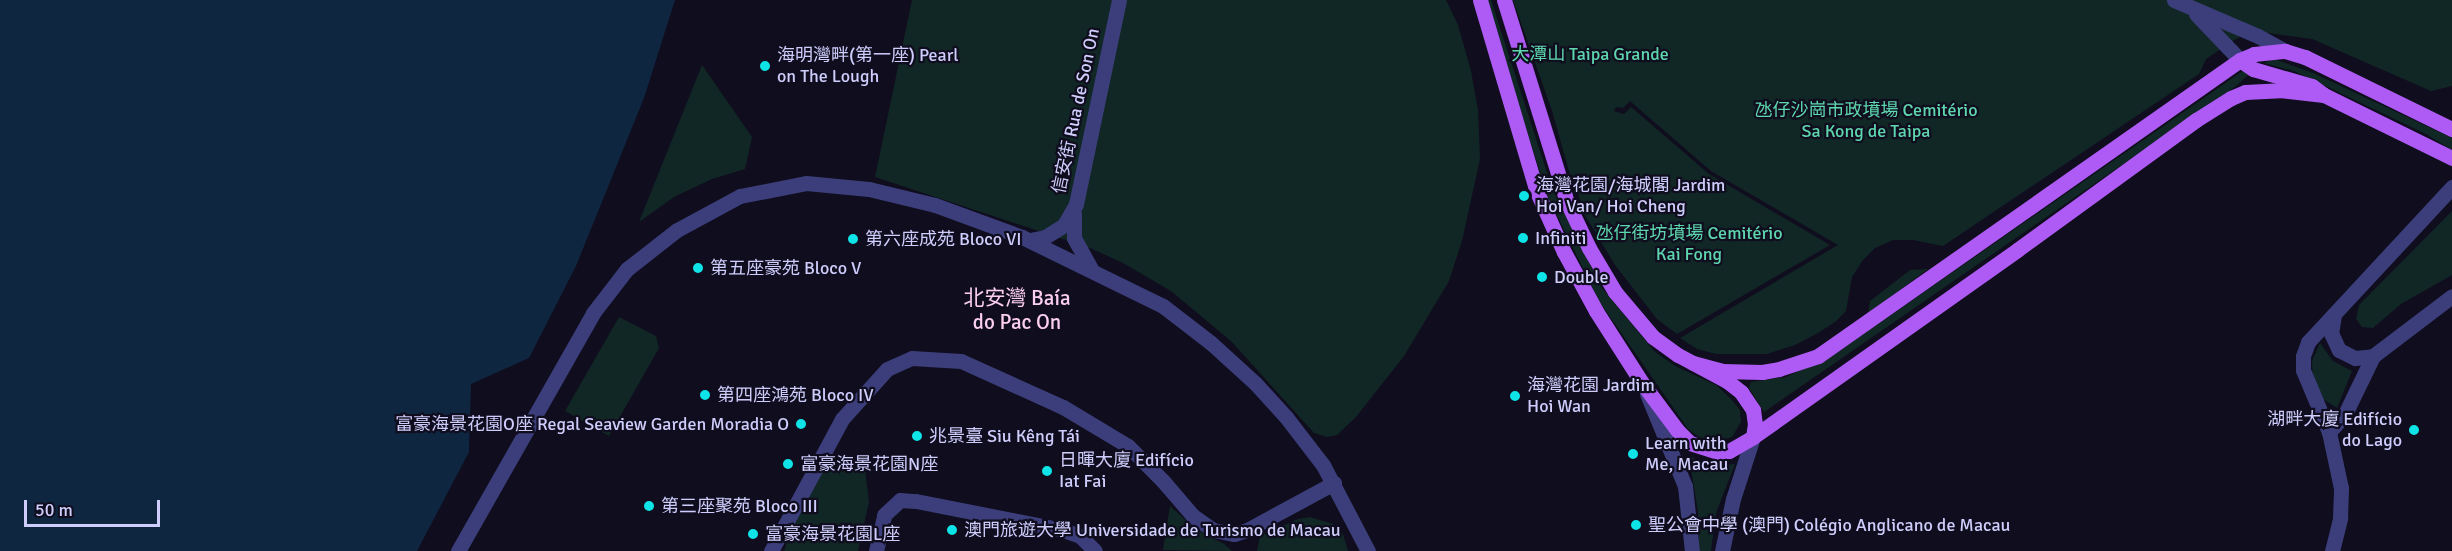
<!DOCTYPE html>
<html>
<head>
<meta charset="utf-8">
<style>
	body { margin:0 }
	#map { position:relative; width:2452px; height:551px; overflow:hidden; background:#0f0d1e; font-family:Signika,"Noto Sans SC",sans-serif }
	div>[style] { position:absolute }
	.green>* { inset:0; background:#112725 }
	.water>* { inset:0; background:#0f2641 }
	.minor>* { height:15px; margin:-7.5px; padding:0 7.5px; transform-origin:7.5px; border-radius:7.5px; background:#3b3e7a }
	.major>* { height:15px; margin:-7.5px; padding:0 7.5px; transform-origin:7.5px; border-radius:7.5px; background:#ae5bf5 }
	.dots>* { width:16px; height:16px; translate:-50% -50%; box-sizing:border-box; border:3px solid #0f0d1e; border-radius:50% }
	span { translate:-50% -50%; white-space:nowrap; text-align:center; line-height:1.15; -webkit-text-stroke:4.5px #0f0d1e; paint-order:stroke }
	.park-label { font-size:18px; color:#5ed7ae }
	.poi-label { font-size:18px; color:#cfcdfc }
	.left { translate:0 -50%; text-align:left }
	.right { translate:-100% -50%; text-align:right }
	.street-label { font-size:18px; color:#cfcdfc }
	.quarter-label { font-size:21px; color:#fccff0 }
	.scale { position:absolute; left:24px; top:500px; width:136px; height:27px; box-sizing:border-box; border:3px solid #cfcdfc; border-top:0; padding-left:8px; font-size:18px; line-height:21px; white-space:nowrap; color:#cfcdfc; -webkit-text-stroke:4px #0f0d1e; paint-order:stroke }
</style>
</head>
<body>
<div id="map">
	<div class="green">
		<div style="clip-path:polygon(912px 0,1446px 0,1458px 25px,1471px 71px,1478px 110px,1480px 159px,1462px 241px,1449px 281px,1404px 356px,1356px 417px,1337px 435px,1327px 437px,1314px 433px,1232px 342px,1171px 291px,1123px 263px,1090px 248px,875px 177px)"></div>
		<div style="clip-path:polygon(1485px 0,1491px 0,1553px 191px,1602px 288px,1654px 351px,1675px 366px,1716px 385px,1731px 399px,1740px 410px,1741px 422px,1732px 437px,1714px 442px,1702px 439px,1688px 429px,1599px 301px,1548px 197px)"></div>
		<div style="clip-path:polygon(1513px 0,2452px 0,2452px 86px,2431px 91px,2312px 39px,2253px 31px,2234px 40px,2206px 59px,2199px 74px,1943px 246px,1913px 240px,1893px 240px,1875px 248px,1863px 260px,1852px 277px,1846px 311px,1835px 322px,1818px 333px,1795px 345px,1767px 354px,1716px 354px,1697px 349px,1680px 338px,1838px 245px,1711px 171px,1630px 101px,1623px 108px,1616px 107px,1614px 111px,1624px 114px,1631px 107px,1709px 174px,1830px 245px,1677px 334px,1657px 319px,1615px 265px,1583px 212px,1577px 189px,1574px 189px,1552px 111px)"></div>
		<div style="clip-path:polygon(2274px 59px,2313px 73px,2452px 138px,2452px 150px,2426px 134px,2294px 71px,2264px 63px)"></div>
		<div style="clip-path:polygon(702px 65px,752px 137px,745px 169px,712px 179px,674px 197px,639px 222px)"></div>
		<div style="clip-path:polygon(2247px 68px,2248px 75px,2236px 86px,1764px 412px,1749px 388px,1751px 382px,1786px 377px,1835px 354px)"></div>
		<div style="clip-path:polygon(2452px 211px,2452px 275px,2401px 304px,2373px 328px,2362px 327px,2356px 319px,2359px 305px)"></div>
		<div style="clip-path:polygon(1928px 269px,1868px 314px,1870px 301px,1910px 270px)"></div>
		<div style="clip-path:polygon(619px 317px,656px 336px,659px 348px,609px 436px,565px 411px)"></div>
		<div style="clip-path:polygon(2320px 343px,2333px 361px,2352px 371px,2337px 408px,2323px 399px,2313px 380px,2312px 361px)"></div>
		<div style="clip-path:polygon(837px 456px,865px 469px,869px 502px,858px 551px,784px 551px,796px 516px,816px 477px)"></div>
		<div style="clip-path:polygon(1689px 456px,1714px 466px,1735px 464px,1716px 513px,1711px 551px,1699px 551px,1698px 512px)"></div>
		<div style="clip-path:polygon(1170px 506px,1197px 530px,1224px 544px,1232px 551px,1163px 550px)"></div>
		<div style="clip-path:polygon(1310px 517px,1333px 524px,1343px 534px,1348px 551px,1257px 551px,1260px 536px,1298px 519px)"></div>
	</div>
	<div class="water">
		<div style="clip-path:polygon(0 0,675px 0,644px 98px,576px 266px,529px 358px,471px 384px,469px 452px,417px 551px,0 551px)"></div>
	</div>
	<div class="minor">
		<div style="left:2174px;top:0;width:91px;rotate:23.2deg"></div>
		<div style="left:2258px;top:36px;width:31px;rotate:29deg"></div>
		<div style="left:2196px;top:14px;width:64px;rotate:46.3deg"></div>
		<div style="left:1074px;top:214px;width:24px;rotate:90deg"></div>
		<div style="left:1074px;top:238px;width:35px;rotate:61deg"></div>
		<div style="left:1030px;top:240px;width:15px;rotate:-11deg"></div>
		<div style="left:1045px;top:237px;width:22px;rotate:-32deg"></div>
		<div style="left:1064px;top:225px;width:24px;rotate:-60deg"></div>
		<div style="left:1076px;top:204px;width:208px;rotate:-78.1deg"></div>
		<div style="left:2334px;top:315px;width:18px;rotate:99deg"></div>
		<div style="left:2331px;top:333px;width:19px;rotate:65deg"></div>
		<div style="left:2339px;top:350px;width:18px;rotate:27deg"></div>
		<div style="left:2355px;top:358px;width:18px;rotate:-6deg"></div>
		<div style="left:1647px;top:394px;width:100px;rotate:67.6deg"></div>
		<div style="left:1685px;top:486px;width:65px;rotate:83.9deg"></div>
		<div style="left:2329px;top:432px;width:24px;rotate:-48deg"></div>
		<div style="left:2345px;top:414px;width:64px;rotate:-64.2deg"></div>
		<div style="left:2373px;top:356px;width:99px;rotate:-37.2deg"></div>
		<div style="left:458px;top:551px;width:274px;rotate:-60.4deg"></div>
		<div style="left:593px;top:313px;width:56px;rotate:-52.3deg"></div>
		<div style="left:627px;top:269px;width:63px;rotate:-38deg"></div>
		<div style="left:677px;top:230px;width:72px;rotate:-28.4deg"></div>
		<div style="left:740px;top:196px;width:67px;rotate:-11.1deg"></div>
		<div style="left:806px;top:183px;width:63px;rotate:5.4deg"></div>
		<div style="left:869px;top:189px;width:68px;rotate:13.6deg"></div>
		<div style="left:935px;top:205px;width:93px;rotate:20.2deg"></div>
		<div style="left:1022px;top:237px;width:157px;rotate:26.1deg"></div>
		<div style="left:1163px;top:306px;width:61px;rotate:37.6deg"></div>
		<div style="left:1211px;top:343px;width:59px;rotate:42.3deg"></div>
		<div style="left:1255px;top:383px;width:46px;rotate:47.6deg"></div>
		<div style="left:1286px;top:417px;width:61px;rotate:52.4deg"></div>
		<div style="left:1323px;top:465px;width:97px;rotate:62.4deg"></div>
		<div style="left:771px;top:551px;width:150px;rotate:-61.7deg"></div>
		<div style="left:842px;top:419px;width:67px;rotate:-48deg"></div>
		<div style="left:887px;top:369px;width:27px;rotate:-24deg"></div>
		<div style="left:912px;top:358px;width:49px;rotate:3.5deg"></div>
		<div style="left:961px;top:361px;width:112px;rotate:24.3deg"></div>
		<div style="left:1063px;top:407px;width:76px;rotate:31deg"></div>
		<div style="left:1128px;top:446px;width:49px;rotate:45deg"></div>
		<div style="left:1163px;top:481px;width:46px;rotate:49.4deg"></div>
		<div style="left:1193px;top:516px;width:24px;rotate:35deg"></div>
		<div style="left:1213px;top:530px;width:21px;rotate:11deg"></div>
		<div style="left:1234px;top:534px;width:14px;rotate:-17deg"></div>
		<div style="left:1247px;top:530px;width:99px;rotate:-28.4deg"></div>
		<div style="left:876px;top:551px;width:37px;rotate:-77deg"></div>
		<div style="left:884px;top:515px;width:22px;rotate:-43deg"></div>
		<div style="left:900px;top:500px;width:16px;rotate:4deg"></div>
		<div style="left:916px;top:501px;width:150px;rotate:11.2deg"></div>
		<div style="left:1063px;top:530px;width:18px;rotate:19deg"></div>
		<div style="left:1080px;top:536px;width:21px;rotate:45deg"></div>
		<div style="left:1722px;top:551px;width:53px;rotate:-78.1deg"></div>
		<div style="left:1733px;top:499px;width:65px;rotate:-72.1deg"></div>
		<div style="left:2332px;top:551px;width:34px;rotate:-76deg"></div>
		<div style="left:2340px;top:518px;width:30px;rotate:-88deg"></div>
		<div style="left:2341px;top:488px;width:57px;rotate:-102.1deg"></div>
		<div style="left:2329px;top:432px;width:67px;rotate:-112.8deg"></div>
		<div style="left:2303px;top:370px;width:14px;rotate:-90deg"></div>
		<div style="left:2303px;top:356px;width:15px;rotate:-70deg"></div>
		<div style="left:2308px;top:342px;width:212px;rotate:-47.1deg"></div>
	</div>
	<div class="major">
		<div style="left:1480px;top:0;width:200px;rotate:73.5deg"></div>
		<div style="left:1537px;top:192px;width:66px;rotate:65.8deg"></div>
		<div style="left:1564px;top:252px;width:67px;rotate:61.5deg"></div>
		<div style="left:1596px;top:311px;width:85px;rotate:57.4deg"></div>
		<div style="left:1642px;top:383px;width:59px;rotate:53.3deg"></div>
		<div style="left:1677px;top:430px;width:18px;rotate:45deg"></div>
		<div style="left:1690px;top:443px;width:29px;rotate:18deg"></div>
		<div style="left:1718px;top:452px;width:11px;rotate:-5deg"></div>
		<div style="left:1729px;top:451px;width:28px;rotate:-30deg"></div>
		<div style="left:1753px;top:437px;width:324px;rotate:-35.3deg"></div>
		<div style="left:2017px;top:250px;width:221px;rotate:-36deg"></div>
		<div style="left:2196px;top:120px;width:41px;rotate:-32.2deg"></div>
		<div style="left:2231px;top:98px;width:15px;rotate:-23deg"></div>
		<div style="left:2245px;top:92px;width:35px;rotate:-3deg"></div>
		<div style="left:2280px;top:90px;width:44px;rotate:6.5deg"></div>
		<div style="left:1504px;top:0;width:212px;rotate:72.7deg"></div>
		<div style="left:1567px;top:202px;width:51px;rotate:64.4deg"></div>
		<div style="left:1589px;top:248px;width:51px;rotate:59.4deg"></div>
		<div style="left:1615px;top:292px;width:59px;rotate:49.8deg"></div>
		<div style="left:1653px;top:337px;width:31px;rotate:36deg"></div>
		<div style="left:1678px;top:355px;width:55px;rotate:28deg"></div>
		<div style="left:1727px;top:381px;width:18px;rotate:38deg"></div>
		<div style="left:1741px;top:392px;width:22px;rotate:56deg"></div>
		<div style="left:1753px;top:410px;width:14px;rotate:82deg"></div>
		<div style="left:1755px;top:424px;width:13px;rotate:99deg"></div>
		<div style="left:2240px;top:60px;width:16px;rotate:35deg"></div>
		<div style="left:2253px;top:69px;width:61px;rotate:16.1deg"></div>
		<div style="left:2312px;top:86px;width:15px;rotate:37deg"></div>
		<div style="left:2324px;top:95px;width:143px;rotate:26.2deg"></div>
		<div style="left:1693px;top:363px;width:30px;rotate:15deg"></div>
		<div style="left:1722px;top:371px;width:40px;rotate:1.4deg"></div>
		<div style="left:1762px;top:372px;width:17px;rotate:-10deg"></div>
		<div style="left:1779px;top:369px;width:41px;rotate:-18.4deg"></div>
		<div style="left:1818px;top:356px;width:515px;rotate:-35.05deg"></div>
		<div style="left:2240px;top:60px;width:15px;rotate:-23deg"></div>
		<div style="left:2254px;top:54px;width:31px;rotate:-6deg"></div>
		<div style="left:2285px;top:51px;width:21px;rotate:17deg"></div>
		<div style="left:2305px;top:57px;width:164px;rotate:26.1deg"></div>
	</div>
	<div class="dots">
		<div style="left:765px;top:66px;background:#0ee4e7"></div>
		<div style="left:1524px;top:196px;background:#0ee4e7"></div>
		<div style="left:1523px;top:238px;background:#0ee4e7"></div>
		<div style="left:853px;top:239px;background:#0ee4e7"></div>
		<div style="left:698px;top:268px;background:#0ee4e7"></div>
		<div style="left:1542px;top:277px;background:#0ee4e7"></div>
		<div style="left:705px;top:395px;background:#0ee4e7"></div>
		<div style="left:1515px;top:396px;background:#0ee4e7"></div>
		<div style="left:801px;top:424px;background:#0ee4e7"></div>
		<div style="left:2414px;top:430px;background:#0ee4e7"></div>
		<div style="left:917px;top:436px;background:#0ee4e7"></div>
		<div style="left:1633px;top:454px;background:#0ee4e7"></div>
		<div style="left:788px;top:464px;background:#0ee4e7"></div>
		<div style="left:1047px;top:471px;background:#0ee4e7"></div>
		<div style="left:649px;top:506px;background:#0ee4e7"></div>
		<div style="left:1636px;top:525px;background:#0ee4e7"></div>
		<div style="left:952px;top:530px;background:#0ee4e7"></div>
		<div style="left:753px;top:534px;background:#0ee4e7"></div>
	</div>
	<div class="park-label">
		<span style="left:1590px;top:54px">大潭山 Taipa Grande</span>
		<span style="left:1866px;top:121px">氹仔沙崗市政墳場 Cemitério<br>Sa Kong de Taipa</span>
		<span style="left:1689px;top:244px">氹仔街坊墳場 Cemitério<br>Kai Fong</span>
	</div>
	<div class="poi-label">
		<span class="left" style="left:777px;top:66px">海明灣畔(第一座) Pearl<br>on The Lough</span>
		<span class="left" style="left:1536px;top:196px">海灣花園/海城閣 Jardim<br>Hoi Van/ Hoi Cheng</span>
		<span class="left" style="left:1535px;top:238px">Infiniti</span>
		<span class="left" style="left:865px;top:239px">第六座成苑 Bloco VI</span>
		<span class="left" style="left:710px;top:268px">第五座豪苑 Bloco V</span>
		<span class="left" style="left:1554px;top:277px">Double</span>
		<span class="left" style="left:1527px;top:396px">海灣花園 Jardim<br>Hoi Wan</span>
		<span class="left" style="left:717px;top:395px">第四座鴻苑 Bloco IV</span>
		<span class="right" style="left:2402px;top:430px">湖畔大廈 Edifício<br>do Lago</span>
		<span class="right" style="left:789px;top:424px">富豪海景花園O座 Regal Seaview Garden Moradia O</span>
		<span class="left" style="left:929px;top:436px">兆景臺 Siu Kêng Tái</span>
		<span class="left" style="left:1645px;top:454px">Learn with<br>Me, Macau</span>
		<span class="left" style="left:1059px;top:471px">日暉大廈 Edifício<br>Iat Fai</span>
		<span class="left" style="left:800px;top:464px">富豪海景花園N座</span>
		<span class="left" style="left:661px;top:506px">第三座聚苑 Bloco III</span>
		<span class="left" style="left:1648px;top:525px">聖公會中學 (澳門) Colégio Anglicano de Macau</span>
		<span class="left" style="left:964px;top:530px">澳門旅遊大學 Universidade de Turismo de Macau</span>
		<span class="left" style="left:765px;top:534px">富豪海景花園L座</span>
	</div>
	<div class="street-label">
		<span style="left:1076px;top:111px;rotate:-78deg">信安街 Rua de Son On</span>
	</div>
	<div class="quarter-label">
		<span style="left:1017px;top:310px">北安灣 Baía<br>do Pac On</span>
	</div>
	<div class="scale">50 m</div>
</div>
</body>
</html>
